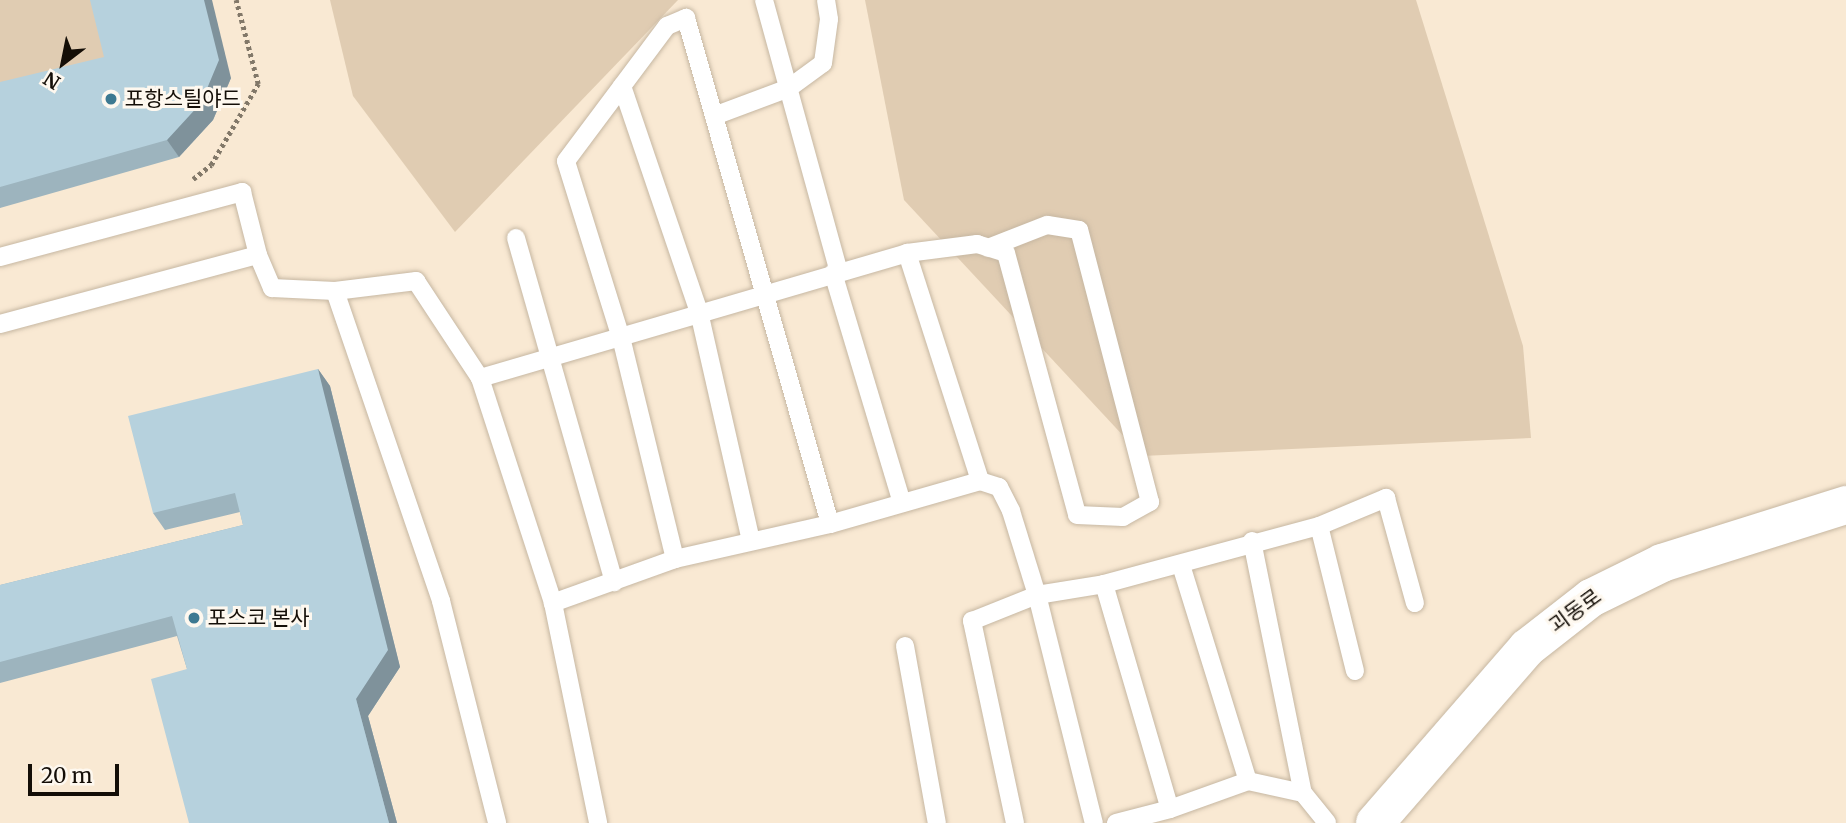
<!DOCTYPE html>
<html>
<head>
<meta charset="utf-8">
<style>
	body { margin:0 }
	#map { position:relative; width:1846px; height:823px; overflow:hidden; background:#f9e9d3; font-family:Merriweather,"Noto Sans KR",serif }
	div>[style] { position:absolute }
	.green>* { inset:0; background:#e0ccb2 }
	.path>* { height:4.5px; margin-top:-2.25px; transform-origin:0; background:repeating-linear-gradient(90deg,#827869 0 3.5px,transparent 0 7px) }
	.roads { filter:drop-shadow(0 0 2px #c6b7a2) drop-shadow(0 0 2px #c6b7a2) }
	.lane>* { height:18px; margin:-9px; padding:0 9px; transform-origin:9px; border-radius:9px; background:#fff }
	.secondary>* { height:38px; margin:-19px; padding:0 19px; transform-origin:19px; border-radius:19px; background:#fff }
	.wall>* { inset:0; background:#9db4be }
	.shaded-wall>* { inset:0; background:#7f929b }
	.building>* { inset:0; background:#b6d1dd }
	.dots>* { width:19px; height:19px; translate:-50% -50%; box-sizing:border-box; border:4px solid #fef8ef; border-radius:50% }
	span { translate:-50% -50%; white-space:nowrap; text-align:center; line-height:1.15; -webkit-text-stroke:6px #fef8ef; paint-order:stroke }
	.poi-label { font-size:21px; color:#140e07 }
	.left { translate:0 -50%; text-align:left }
	.street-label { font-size:21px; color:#140e07 }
	.north { position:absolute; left:28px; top:28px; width:70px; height:70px; -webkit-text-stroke:5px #fef8ef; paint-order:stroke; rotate:212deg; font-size:19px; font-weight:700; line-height:28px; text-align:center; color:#140e07 }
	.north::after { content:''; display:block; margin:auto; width:24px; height:32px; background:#140e07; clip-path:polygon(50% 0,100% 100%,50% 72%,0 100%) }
	.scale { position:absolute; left:28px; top:764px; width:91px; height:32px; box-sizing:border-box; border:4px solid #140e07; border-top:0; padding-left:9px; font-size:21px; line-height:24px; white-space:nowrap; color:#140e07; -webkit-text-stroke:5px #fef8ef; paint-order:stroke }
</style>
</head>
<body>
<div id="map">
	<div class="green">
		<div style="clip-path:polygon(0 0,212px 0,0 208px)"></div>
		<div style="clip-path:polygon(330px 0,678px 0,455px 232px,353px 96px)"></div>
		<div style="clip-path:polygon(865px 0,1416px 0,1523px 346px,1531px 438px,1142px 456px,904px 200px)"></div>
	</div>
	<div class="path">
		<div style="left:193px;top:179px;width:23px;rotate:-38deg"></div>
		<div style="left:211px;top:165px;width:94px;rotate:-59.9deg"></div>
		<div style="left:258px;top:84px;width:87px;rotate:-104.7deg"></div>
	</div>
	<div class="roads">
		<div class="lane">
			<div style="left:764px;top:0;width:282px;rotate:74.6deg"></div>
			<div style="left:622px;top:86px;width:239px;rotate:71.2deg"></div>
			<div style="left:699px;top:312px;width:234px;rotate:77.2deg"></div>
			<div style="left:714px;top:116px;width:80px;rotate:-20.5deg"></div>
			<div style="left:789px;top:88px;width:42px;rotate:-36.3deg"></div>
			<div style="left:823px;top:63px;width:44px;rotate:-82.2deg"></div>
			<div style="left:829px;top:19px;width:19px;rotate:-99deg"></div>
			<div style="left:516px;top:238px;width:358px;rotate:74.1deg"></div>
			<div style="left:907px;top:253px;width:71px;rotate:-7.3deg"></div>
			<div style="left:977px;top:244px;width:30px;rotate:17deg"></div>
			<div style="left:1006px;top:253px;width:271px;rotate:74.8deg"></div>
			<div style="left:1077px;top:515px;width:46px;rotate:2.5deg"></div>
			<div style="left:1123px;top:517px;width:31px;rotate:-29deg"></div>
			<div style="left:1150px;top:502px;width:281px;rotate:-104.6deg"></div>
			<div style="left:1079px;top:230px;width:32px;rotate:-171deg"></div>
			<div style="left:1047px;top:225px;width:63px;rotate:158.7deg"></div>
			<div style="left:0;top:257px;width:251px;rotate:-15deg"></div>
			<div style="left:242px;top:192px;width:65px;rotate:75.7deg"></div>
			<div style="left:833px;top:273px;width:240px;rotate:73.3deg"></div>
			<div style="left:335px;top:291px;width:82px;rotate:-7deg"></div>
			<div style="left:416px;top:281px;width:116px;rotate:56.6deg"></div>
			<div style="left:480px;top:378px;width:237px;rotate:72deg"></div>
			<div style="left:553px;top:603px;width:225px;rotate:78.4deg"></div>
			<div style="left:0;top:324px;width:267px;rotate:-15deg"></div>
			<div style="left:258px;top:255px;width:36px;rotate:67deg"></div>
			<div style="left:272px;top:288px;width:63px;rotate:2.7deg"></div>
			<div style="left:335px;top:291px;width:328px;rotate:71.1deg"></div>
			<div style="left:441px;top:601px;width:229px;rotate:75.8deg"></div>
			<div style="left:480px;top:378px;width:445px;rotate:-16.3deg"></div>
			<div style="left:907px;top:253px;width:239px;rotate:72.2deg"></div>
			<div style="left:980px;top:481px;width:156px;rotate:164deg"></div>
			<div style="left:830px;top:524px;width:159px;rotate:167.3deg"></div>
			<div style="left:675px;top:559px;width:130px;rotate:160.2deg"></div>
			<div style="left:980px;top:481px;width:20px;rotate:18deg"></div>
			<div style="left:999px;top:487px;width:27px;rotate:63deg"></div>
			<div style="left:1011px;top:511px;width:88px;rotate:72.8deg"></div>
			<div style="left:1037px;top:595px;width:235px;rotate:76deg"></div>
			<div style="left:1252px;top:541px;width:257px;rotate:78.6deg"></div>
			<div style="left:675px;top:559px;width:228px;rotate:-103.7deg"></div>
			<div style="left:621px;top:338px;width:185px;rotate:-107.3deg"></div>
			<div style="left:566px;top:161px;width:169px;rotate:-53.2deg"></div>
			<div style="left:667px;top:26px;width:21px;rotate:-23deg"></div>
			<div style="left:686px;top:18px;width:526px;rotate:74.11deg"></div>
			<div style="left:1181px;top:565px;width:226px;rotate:72.8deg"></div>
			<div style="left:1104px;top:584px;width:234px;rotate:73.7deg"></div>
			<div style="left:905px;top:646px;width:180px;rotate:79.8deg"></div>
			<div style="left:1355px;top:671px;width:149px;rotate:-103.9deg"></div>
			<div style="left:1319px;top:526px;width:73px;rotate:-22.7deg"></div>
			<div style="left:1386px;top:498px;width:109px;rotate:74.6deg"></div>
			<div style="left:1015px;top:823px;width:207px;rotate:-102deg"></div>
			<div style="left:972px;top:621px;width:70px;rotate:-21.8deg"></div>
			<div style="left:1037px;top:595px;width:68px;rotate:-9.3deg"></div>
			<div style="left:1104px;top:584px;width:223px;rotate:-15.1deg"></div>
			<div style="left:1116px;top:823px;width:56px;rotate:-14.5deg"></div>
			<div style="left:1170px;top:809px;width:83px;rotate:-19.7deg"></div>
			<div style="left:1248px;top:781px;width:56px;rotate:12.3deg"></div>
			<div style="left:1303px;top:793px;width:38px;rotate:51deg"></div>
		</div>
		<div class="secondary">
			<div style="left:1375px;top:823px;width:232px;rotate:-49deg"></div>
			<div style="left:1527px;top:648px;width:81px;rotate:-38deg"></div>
			<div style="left:1591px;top:598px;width:79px;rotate:-26.2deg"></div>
			<div style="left:1662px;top:563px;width:193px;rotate:-17.5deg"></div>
		</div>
	</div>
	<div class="wall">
		<div style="clip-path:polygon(231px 78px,213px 120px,179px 157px,0 208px,0 82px)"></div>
		<div style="clip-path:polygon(318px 369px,330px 386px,400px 667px,368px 716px,397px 823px,189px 823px,187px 669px,177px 636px,0 683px,0 585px,243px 525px,240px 512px,165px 530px,153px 513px)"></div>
	</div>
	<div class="shaded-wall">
		<div style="clip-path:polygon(204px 0,212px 0,231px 78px,213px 120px,179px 157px,167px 140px)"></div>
		<div style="clip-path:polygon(318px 369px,330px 386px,400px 667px,368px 716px,397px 823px,389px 823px,356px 699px)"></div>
	</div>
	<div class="building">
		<div style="clip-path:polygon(90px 0,204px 0,219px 60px,201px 103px,167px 140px,0 187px,0 82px,104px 57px)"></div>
		<div style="clip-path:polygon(318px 369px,388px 650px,356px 699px,389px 823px,189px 823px,151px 679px,187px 669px,172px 616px,0 662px,0 585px,243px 525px,235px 493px,153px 513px,128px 416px)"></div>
	</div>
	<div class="dots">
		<div style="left:111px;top:99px;background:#3d7991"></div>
		<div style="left:194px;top:618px;background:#3d7991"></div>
	</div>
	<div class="poi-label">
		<span class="left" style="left:125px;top:99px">포항스틸야드</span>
		<span class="left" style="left:208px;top:618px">포스코 본사</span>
	</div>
	<div class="street-label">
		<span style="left:1575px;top:611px;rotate:-36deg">괴동로</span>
	</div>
	<div class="north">N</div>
	<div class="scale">20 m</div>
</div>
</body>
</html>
